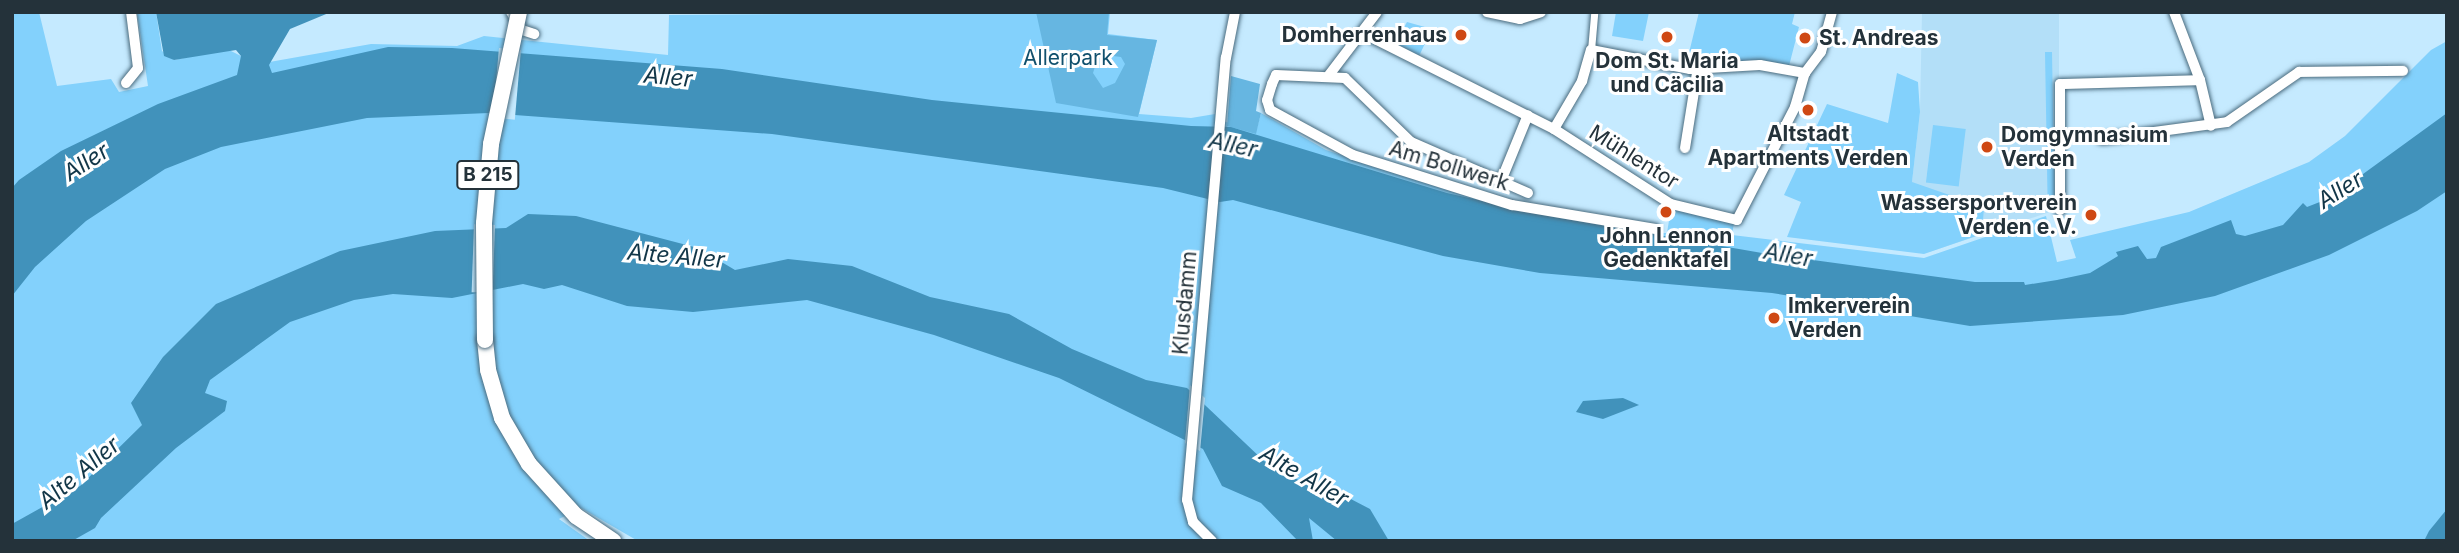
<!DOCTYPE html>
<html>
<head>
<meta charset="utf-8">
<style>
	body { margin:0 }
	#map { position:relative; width:2459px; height:553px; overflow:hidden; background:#c5eaff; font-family:Inter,sans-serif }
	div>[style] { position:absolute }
	.built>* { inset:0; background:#b3dff8 }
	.green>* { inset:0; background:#83d1fc; transform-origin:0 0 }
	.forest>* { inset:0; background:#66b6e1 }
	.water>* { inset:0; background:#4192bb }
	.pier>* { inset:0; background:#c5eaff; transform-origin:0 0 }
	.roads { filter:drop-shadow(0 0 2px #4a6b7e) drop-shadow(0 0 2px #4a6b7e) }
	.pedestrian>* { height:7px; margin:-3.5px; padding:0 3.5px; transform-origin:3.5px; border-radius:3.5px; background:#fff }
	.minor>* { height:10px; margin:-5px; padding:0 5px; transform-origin:5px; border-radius:5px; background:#fff }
	.primary>* { height:16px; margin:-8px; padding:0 8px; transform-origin:8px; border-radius:8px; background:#fff }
	.bridges { filter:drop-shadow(0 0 2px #4a6b7e) drop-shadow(0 0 2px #4a6b7e) }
	.primary-bridge>* { height:16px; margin:-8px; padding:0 8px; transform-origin:8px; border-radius:8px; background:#fff }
	.dots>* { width:19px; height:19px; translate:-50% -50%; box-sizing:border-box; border:4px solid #fff; border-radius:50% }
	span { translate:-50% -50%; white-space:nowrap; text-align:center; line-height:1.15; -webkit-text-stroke:6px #fff; paint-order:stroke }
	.shield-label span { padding:2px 5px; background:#fff; border:2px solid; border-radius:5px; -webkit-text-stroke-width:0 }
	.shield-label { font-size:19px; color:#24323a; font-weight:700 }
	.poi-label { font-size:21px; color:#24323a; font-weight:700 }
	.right { translate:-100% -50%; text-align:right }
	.left { translate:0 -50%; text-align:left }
	.park-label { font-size:21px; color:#10506d }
	.street-label { font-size:21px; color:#24323a }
	.water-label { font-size:23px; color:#123648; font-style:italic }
	.frame { position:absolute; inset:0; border:14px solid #24323a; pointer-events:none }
</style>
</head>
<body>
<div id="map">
	<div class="built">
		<div style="clip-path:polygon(1922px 12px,2059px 12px,2059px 209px,1929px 252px,1912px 182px,1920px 112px)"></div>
	</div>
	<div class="green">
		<div style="clip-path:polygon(12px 12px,39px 12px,57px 86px,111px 79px,119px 92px,148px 86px,137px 12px,156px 12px,162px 51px,174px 60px,227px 49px,241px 56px,241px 67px,371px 44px,457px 46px,484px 36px,668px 55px,669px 15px,1110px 12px,1108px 34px,1157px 40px,1139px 114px,1191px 118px,1215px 114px,1215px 120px,1257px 128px,1261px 113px,1326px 150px,1461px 194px,1662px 233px,1667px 233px,1671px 208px,1734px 223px,1732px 235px,1924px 258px,2046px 216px,2057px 262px,2076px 258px,2070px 240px,2189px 212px,2309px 162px,2345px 136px,2431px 50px,2447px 41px,2447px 541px,638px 541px,581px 508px,559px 519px,590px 541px,12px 541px)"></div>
		<div style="clip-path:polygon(1616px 12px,1649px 12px,1643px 41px,1612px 36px)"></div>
		<div style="clip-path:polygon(1699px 12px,1795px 12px,1792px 24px,1799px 27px,1789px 66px,1726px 61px,1686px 65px)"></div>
		<div style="clip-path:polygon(1407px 22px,1432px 29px,1419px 56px,1395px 44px)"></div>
		<div style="left:2052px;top:52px;width:145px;height:7px;rotate:89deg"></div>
		<div style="clip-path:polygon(1897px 73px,1918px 82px,1920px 112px,1912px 182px,1984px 207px,1982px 234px,1924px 254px,1787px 237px,1801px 202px,1784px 195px,1827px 104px,1888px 123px)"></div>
		<div style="left:1933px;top:125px;width:33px;height:58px;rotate:7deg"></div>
	</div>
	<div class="forest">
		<div style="clip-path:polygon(evenodd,1036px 12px,1109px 12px,1107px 35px,1157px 40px,1138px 117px,1056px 103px,1036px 12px,1105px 55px,1121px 57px,1125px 64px,1115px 83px,1103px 88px,1093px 73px,1098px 57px,1105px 55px)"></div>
		<div style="clip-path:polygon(1231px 76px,1260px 84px,1256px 111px,1261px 113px,1256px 134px,1227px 126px)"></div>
	</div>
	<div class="water">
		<div style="clip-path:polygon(156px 12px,331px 12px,290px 29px,269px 65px,272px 73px,388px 47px,452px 48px,722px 69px,932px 100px,1191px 126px,1231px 127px,1447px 193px,1554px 217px,1762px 253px,1975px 282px,2024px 282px,2025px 285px,2057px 280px,2090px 273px,2118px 256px,2116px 252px,2138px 246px,2147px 259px,2156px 258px,2161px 247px,2231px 220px,2236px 234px,2245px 236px,2283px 225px,2303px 203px,2307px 207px,2330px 198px,2447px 113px,2447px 191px,2417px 211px,2329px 255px,2215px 296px,2123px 315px,1970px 326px,1772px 293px,1540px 273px,1443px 256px,1233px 200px,1220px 202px,1163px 188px,772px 134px,489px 113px,367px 118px,221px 147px,165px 169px,86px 221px,35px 267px,12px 296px,12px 188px,19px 180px,61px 151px,158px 104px,237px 75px,241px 56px,236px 50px,174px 60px,164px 56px)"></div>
		<div style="clip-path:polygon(528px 214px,576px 216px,698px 248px,735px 270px,788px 259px,852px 266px,930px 297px,1009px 314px,1072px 349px,1146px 380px,1187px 388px,1264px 461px,1329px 497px,1345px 496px,1370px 509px,1389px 541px,1337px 541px,1309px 518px,1313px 541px,1298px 541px,1261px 503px,1222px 486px,1203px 449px,1059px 378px,934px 335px,807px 300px,693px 312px,627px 306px,562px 285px,544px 289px,523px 284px,452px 298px,393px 294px,354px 300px,290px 322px,210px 380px,205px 393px,227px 401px,225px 411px,176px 448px,101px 518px,95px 528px,72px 541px,12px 541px,12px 524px,80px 486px,142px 425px,131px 403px,163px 357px,216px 304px,340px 251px,435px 231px,506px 228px)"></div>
		<div style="clip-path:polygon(1623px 398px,1639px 405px,1603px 419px,1576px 412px,1583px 401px)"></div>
		<div style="clip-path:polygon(2447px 509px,2447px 541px,2424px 541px,2429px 531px)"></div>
	</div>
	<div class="pier">
		<div style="left:499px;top:48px;width:22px;height:70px;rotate:5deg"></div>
		<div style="left:495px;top:225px;width:68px;height:21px;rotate:92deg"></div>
		<div style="clip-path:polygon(1190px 385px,1205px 398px,1200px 451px,1185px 443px)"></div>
	</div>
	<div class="roads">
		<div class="pedestrian">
			<div style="left:1591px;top:50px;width:38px;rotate:-85deg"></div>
		</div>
		<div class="minor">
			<div style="left:511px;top:12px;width:21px;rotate:59deg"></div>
			<div style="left:522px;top:30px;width:13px;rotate:18deg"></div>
			<div style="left:1487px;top:12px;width:34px;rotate:12deg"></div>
			<div style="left:1520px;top:19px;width:22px;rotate:-18deg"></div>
			<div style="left:2174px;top:12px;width:73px;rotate:69.1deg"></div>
			<div style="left:2200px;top:80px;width:47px;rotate:76.6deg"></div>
			<div style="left:1363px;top:33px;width:214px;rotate:26.7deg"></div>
			<div style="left:1554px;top:129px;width:139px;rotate:32.7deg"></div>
			<div style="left:1671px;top:204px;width:68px;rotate:13.6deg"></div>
			<div style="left:1737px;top:220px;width:127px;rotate:-62.8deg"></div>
			<div style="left:1795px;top:107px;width:35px;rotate:-74deg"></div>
			<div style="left:1805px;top:73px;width:26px;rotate:-53deg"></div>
			<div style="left:1821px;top:52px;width:41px;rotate:-74.6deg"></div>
			<div style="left:1329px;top:75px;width:79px;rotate:-52.7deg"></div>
			<div style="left:126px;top:83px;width:19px;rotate:-51deg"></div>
			<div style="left:138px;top:68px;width:56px;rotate:-97.1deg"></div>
			<div style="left:1554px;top:129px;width:56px;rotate:-59.7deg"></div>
			<div style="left:1582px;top:81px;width:32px;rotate:-74deg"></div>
			<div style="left:1591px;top:50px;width:101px;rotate:10.9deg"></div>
			<div style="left:1690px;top:69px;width:70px;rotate:-3.3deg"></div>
			<div style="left:1760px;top:65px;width:46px;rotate:10.1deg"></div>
			<div style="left:2102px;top:139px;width:126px;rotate:-7.7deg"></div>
			<div style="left:2227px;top:122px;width:88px;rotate:-34.8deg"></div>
			<div style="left:2299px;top:72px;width:104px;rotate:-0.6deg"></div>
			<div style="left:1685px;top:148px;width:82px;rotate:-80.9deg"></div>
			<div style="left:1501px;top:181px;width:71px;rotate:-67.8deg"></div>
			<div style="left:1528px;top:193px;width:128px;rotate:-156.4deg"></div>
			<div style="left:1411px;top:142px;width:92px;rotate:-135.9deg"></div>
			<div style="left:1345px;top:78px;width:69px;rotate:-177.5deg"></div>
			<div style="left:1276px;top:75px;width:10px;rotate:114deg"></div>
			<div style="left:1272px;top:84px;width:17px;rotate:107deg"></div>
			<div style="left:1267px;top:100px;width:10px;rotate:73deg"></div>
			<div style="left:1270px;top:110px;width:94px;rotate:28.5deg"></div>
			<div style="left:1353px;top:155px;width:167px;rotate:17.5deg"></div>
			<div style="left:1512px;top:205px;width:145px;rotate:9.5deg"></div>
			<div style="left:2060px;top:210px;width:126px;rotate:-90deg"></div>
			<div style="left:2060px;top:84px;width:140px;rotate:-1.6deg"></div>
			<div style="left:1212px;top:541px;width:27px;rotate:-135deg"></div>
			<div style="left:1193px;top:522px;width:23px;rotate:-105deg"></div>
			<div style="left:1187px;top:500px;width:444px;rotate:-85deg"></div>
			<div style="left:1226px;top:58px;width:47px;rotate:-78.9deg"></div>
		</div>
		<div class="primary">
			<div style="left:485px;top:340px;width:30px;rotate:84deg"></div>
			<div style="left:488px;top:370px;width:50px;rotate:73.7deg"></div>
			<div style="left:502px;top:418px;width:53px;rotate:59.6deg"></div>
			<div style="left:529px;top:464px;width:70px;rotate:47.9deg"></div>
			<div style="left:576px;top:516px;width:45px;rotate:34deg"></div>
		</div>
	</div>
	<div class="bridges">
		<div class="primary-bridge">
			<div style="left:485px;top:340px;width:117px;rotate:-90.5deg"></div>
			<div style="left:484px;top:223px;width:79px;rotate:-84.9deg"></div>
			<div style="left:491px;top:144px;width:135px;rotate:-78deg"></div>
		</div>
	</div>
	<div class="dots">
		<div style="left:1461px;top:35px;background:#cf4813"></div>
		<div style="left:1667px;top:37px;background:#cf4813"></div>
		<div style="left:1805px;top:38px;background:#cf4813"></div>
		<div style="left:1808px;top:110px;background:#cf4813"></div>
		<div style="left:1987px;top:147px;background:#cf4813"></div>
		<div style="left:1666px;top:212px;background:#cf4813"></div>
		<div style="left:2091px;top:215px;background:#cf4813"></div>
		<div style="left:1774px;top:318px;background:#cf4813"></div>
	</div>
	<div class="shield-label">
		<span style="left:488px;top:175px">B 215</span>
	</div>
	<div class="poi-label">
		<span class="right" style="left:1447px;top:35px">Domherrenhaus</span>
		<span class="left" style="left:1819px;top:38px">St. Andreas</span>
		<span style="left:1667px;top:73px">Dom St. Maria<br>und Cäcilia</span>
		<span style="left:1808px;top:146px">Altstadt<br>Apartments Verden</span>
		<span class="left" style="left:2001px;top:147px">Domgymnasium<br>Verden</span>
		<span class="right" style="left:2077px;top:215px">Wassersportverein<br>Verden e.V.</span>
		<span style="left:1666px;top:248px">John Lennon<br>Gedenktafel</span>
		<span class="left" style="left:1788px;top:318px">Imkerverein<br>Verden</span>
	</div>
	<div class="park-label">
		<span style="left:1068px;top:58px">Allerpark</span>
	</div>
	<div class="street-label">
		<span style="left:1634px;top:157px;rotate:32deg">Mühlentor</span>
		<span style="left:1449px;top:166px;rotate:17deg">Am Bollwerk</span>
		<span style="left:1185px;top:303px;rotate:-85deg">Klusdamm</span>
	</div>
	<div class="water-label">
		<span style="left:668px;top:77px;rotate:5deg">Aller</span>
		<span style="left:1233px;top:145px;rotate:12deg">Aller</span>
		<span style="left:86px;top:162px;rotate:-33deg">Aller</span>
		<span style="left:2340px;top:190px;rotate:-32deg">Aller</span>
		<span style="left:1788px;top:255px;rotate:10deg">Aller</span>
		<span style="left:676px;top:256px;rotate:5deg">Alte Aller</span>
		<span style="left:79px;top:473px;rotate:-40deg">Alte Aller</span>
		<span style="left:1304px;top:476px;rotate:30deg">Alte Aller</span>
	</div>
	<div class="frame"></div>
</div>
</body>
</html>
